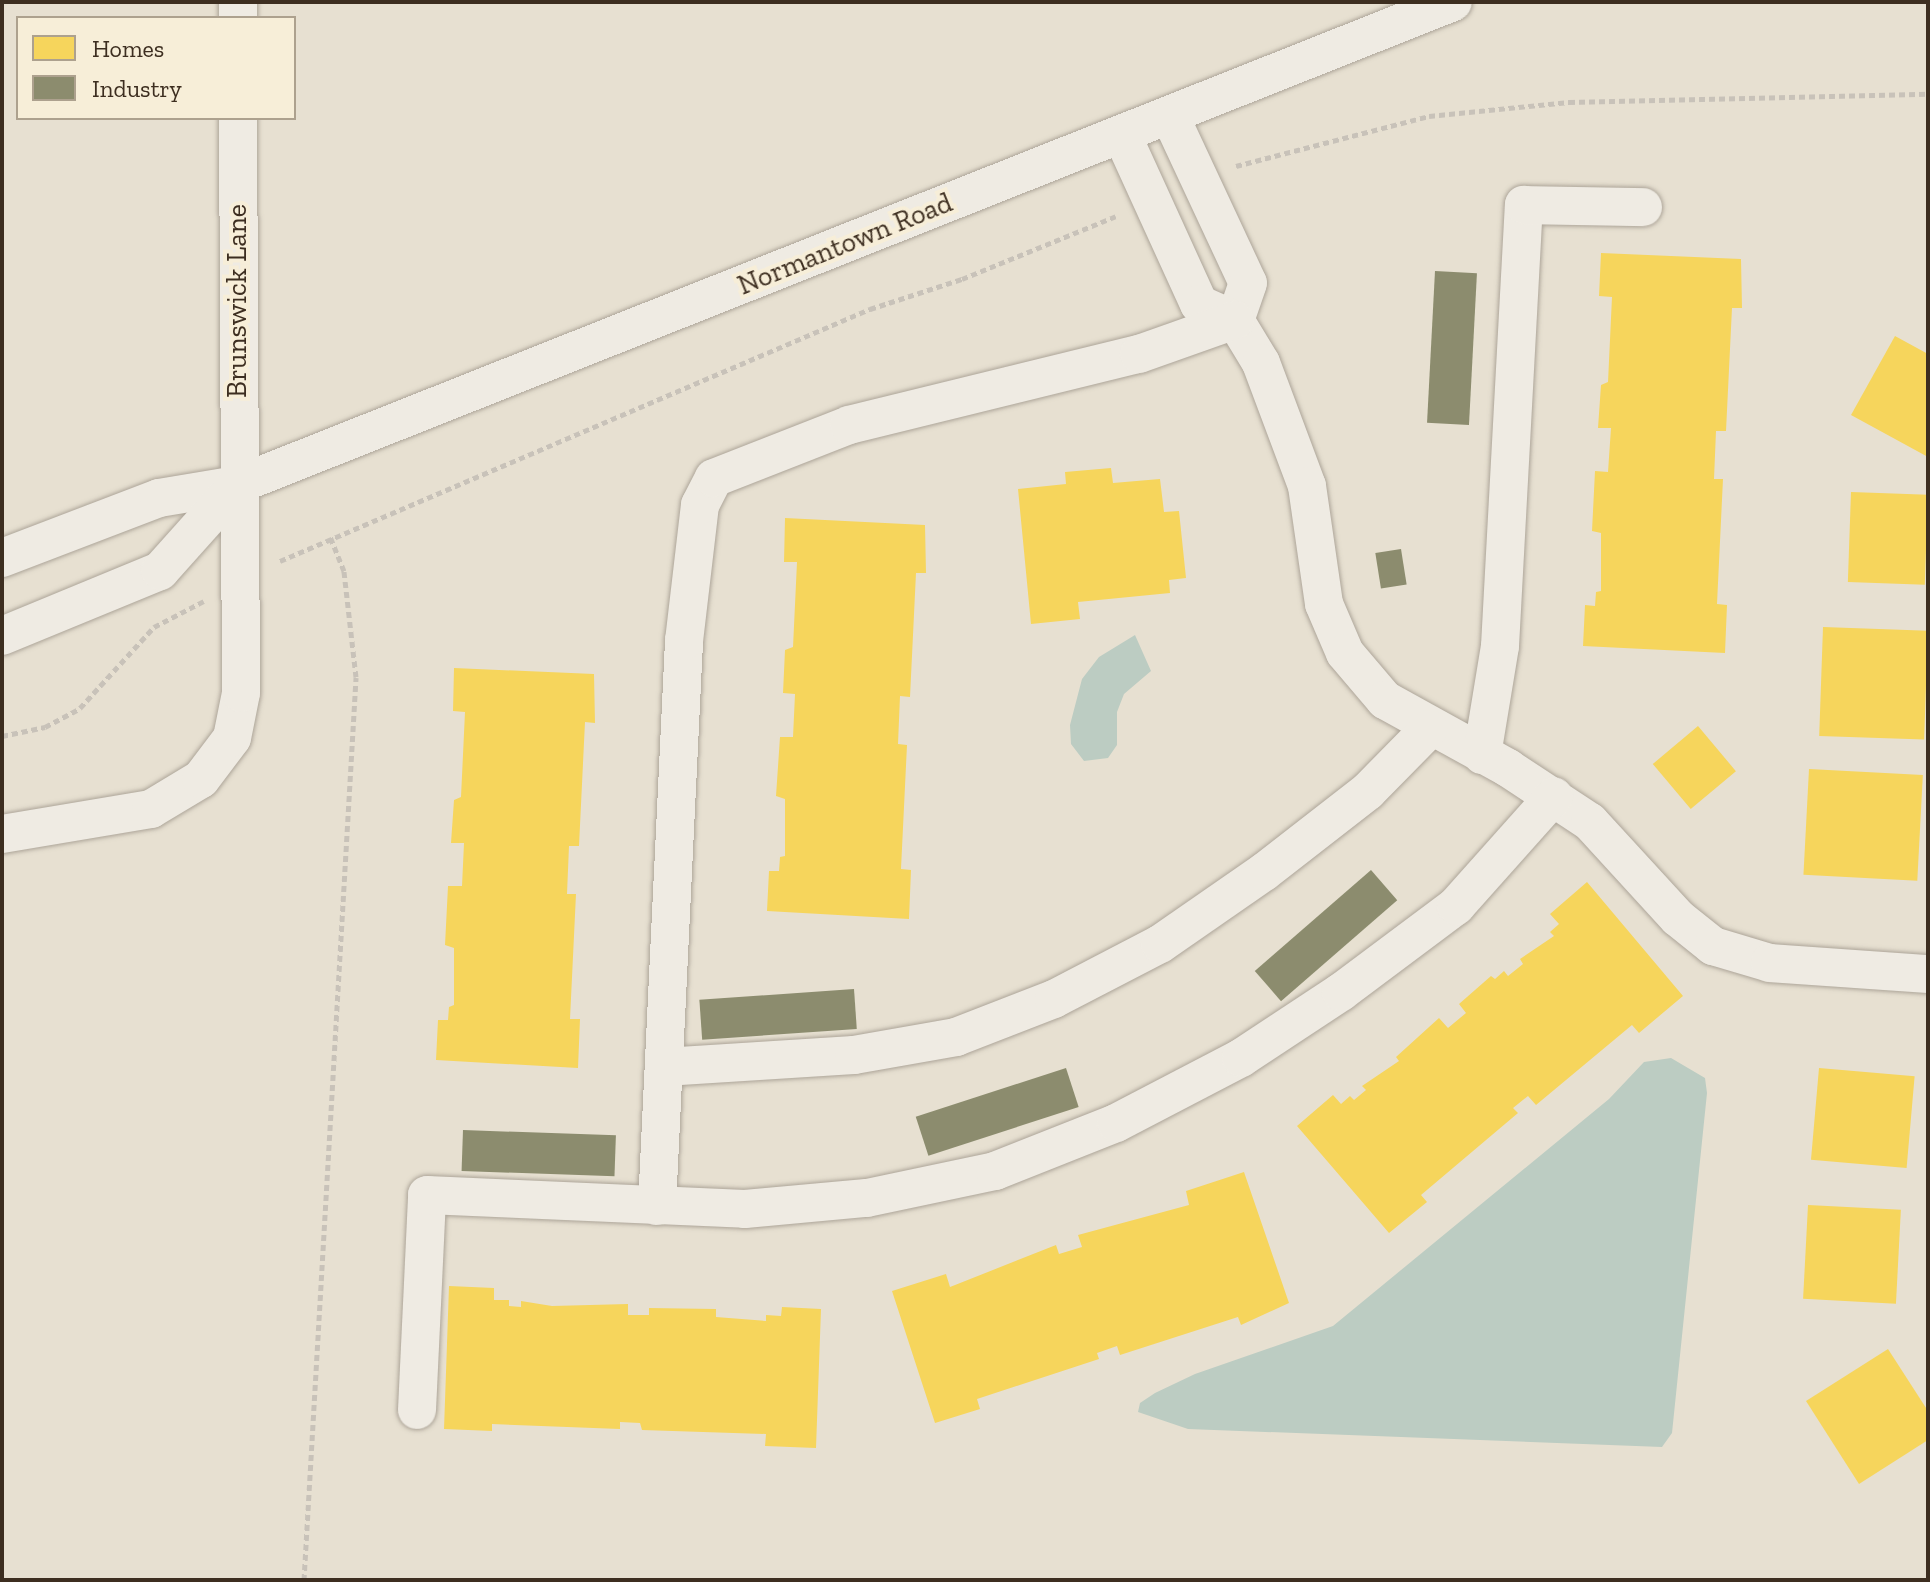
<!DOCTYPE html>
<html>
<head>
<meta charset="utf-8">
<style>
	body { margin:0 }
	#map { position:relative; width:1930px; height:1582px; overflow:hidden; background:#e7e0d1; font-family:"Zilla Slab",serif }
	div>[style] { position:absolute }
	.water>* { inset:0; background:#bcccc2 }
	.homes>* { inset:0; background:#f6d55c; transform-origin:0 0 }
	.industry>* { inset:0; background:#8c8c6e; transform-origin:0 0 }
	.path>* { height:5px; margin-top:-2.5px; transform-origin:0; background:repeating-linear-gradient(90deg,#c8c2b9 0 6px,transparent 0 10px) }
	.roads { filter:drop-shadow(0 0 2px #ada599) drop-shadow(0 0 2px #ada599) }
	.minor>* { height:38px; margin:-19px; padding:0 19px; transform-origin:19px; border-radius:19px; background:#efebe3 }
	span { translate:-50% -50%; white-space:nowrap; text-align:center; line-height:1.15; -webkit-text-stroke:8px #f7eed8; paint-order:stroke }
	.street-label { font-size:28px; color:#3d2e20 }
	.frame { position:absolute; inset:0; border:4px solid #3d2e20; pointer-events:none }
	.legend { position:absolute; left:16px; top:16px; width:280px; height:104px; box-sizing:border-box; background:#f7eed8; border:2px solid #ada18e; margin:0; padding:10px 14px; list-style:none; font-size:24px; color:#3d2e20 }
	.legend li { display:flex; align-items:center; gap:16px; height:40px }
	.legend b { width:40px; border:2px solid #ada18e }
</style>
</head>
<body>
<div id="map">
	<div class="water">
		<div style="clip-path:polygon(1135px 635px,1151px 671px,1124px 694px,1117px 712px,1117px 745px,1108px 758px,1084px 761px,1071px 744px,1070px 725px,1082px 679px,1099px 657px)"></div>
		<div style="clip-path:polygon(1671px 1058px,1705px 1078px,1707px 1093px,1672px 1433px,1662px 1447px,1188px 1429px,1138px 1412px,1140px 1403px,1155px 1393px,1195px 1374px,1333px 1326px,1609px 1099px,1644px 1062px)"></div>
	</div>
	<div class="homes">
		<div style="clip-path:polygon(1601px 253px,1741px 259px,1742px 308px,1732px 308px,1726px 431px,1716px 431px,1714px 479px,1723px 479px,1717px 604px,1727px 605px,1725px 653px,1583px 646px,1585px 605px,1595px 606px,1596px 592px,1601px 591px,1601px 533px,1592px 531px,1595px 471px,1608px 472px,1611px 428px,1598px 428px,1601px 385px,1608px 382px,1612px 297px,1599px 296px)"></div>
		<div style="clip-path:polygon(1895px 336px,1928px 354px,1928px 457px,1851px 415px)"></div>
		<div style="clip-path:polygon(1111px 468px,1113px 483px,1160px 479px,1164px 512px,1179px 511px,1186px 578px,1169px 580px,1170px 593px,1078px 602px,1080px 619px,1031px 624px,1018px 489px,1066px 484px,1065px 472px)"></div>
		<div style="left:1851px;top:492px;width:77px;height:90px;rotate:2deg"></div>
		<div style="clip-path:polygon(785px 518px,925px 525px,926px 573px,916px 573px,910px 697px,900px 696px,898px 744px,907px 745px,901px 869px,911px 870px,909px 919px,767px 911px,769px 871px,779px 871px,780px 857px,785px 856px,785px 799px,776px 796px,780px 737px,793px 737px,795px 694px,783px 693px,785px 650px,793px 647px,797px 562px,784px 562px)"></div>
		<div style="left:1823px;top:627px;width:105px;height:109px;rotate:2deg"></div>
		<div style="clip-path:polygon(454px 668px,594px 674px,595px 723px,585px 722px,579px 846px,569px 846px,567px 894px,576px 894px,570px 1019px,580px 1019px,578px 1068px,436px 1060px,438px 1020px,448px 1020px,449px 1007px,454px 1005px,454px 948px,445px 945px,448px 886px,462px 886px,464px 843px,451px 843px,454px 800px,461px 797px,465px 712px,453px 711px)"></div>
		<div style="left:1698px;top:726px;width:59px;height:59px;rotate:50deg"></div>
		<div style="left:1809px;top:769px;width:114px;height:106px;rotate:3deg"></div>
		<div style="clip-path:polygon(1587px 882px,1683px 996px,1639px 1033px,1632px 1025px,1536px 1105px,1528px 1096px,1513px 1108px,1518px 1113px,1421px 1195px,1427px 1202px,1389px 1233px,1297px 1126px,1333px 1095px,1341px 1104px,1350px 1096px,1354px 1100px,1366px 1090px,1362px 1086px,1399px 1061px,1396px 1057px,1439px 1018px,1448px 1028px,1466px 1013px,1459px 1004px,1491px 976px,1495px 979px,1504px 971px,1508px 976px,1523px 964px,1520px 959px,1554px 936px,1550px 932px,1559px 924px,1550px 914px)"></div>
		<div style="left:1819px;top:1068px;width:96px;height:92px;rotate:5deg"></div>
		<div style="clip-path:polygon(1244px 1172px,1289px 1303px,1241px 1325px,1238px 1317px,1120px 1355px,1117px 1346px,1097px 1353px,1099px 1359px,977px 1399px,980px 1409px,935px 1423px,892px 1291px,946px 1274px,950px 1287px,1056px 1245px,1059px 1254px,1082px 1247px,1078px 1235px,1189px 1205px,1186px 1191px)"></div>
		<div style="left:1808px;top:1205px;width:93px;height:94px;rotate:3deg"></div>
		<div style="clip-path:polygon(449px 1286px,494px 1288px,494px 1300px,509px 1300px,509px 1306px,521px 1307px,521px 1301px,552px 1306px,628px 1304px,628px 1315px,649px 1315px,649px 1308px,716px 1309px,716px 1317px,766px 1321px,766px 1315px,781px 1316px,782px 1307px,821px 1309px,816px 1448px,765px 1446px,766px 1434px,642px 1430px,640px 1423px,620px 1422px,620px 1429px,492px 1424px,492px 1431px,444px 1429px)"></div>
		<div style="clip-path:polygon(1888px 1349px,1928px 1411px,1928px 1440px,1859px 1484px,1806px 1401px)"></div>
	</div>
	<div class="industry">
		<div style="left:1435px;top:271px;width:42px;height:152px;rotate:3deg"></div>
		<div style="left:1401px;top:549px;width:36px;height:26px;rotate:81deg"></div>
		<div style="left:1371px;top:870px;width:40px;height:154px;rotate:49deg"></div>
		<div style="left:854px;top:989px;width:40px;height:155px;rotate:86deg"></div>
		<div style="left:1066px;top:1068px;width:41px;height:158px;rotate:72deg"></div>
		<div style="left:463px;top:1130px;width:153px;height:41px;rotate:2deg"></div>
	</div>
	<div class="path">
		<div style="left:1236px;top:166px;width:199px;rotate:-14.5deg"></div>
		<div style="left:1429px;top:116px;width:141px;rotate:-5.7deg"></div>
		<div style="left:1569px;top:102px;width:359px;rotate:-1.3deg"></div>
		<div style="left:280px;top:561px;width:642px;rotate:-23.13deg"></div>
		<div style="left:870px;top:309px;width:97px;rotate:-18.1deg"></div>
		<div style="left:962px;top:279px;width:166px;rotate:-22.2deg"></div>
		<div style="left:2px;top:736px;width:44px;rotate:-11.8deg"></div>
		<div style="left:45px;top:727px;width:40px;rotate:-28deg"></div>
		<div style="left:80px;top:708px;width:110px;rotate:-47.6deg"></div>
		<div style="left:154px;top:627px;width:56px;rotate:-27.5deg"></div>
		<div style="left:304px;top:1580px;width:904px;rotate:-86.7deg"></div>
		<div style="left:356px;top:677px;width:107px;rotate:-96.5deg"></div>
		<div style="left:344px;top:571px;width:38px;rotate:-112deg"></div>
	</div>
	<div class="roads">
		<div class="minor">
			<div style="left:238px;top:18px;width:16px;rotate:-90deg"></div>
			<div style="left:1170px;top:116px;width:184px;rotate:65deg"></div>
			<div style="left:1248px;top:283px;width:39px;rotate:109deg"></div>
			<div style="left:1122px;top:135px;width:186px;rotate:65.5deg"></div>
			<div style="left:1199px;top:304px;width:39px;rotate:24deg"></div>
			<div style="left:1235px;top:320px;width:50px;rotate:58.8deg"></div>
			<div style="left:1261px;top:363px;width:131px;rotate:69.5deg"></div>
			<div style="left:1307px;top:486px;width:119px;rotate:81.8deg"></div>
			<div style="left:1324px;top:604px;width:53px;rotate:66.8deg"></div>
			<div style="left:1345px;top:653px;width:62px;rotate:49.6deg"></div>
			<div style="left:1385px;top:700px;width:141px;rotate:28.9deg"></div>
			<div style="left:1508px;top:768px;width:98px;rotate:33.4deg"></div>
			<div style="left:1590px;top:822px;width:130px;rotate:47.5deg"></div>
			<div style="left:1678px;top:918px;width:45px;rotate:38.7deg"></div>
			<div style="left:1713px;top:946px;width:59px;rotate:16.6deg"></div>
			<div style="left:1770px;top:963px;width:158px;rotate:4deg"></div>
			<div style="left:2px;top:558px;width:168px;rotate:-20.9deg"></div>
			<div style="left:159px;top:498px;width:79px;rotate:-9.5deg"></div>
			<div style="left:237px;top:485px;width:1308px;rotate:-21.66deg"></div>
			<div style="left:2px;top:636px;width:171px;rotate:-22.4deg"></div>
			<div style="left:160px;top:571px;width:115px;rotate:-48.2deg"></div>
			<div style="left:1482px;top:755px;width:110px;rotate:-80.6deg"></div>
			<div style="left:1500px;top:646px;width:442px;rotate:-86.9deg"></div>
			<div style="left:1524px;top:205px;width:119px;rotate:1deg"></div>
			<div style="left:2px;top:834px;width:151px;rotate:-9.5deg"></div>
			<div style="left:151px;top:809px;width:58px;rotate:-31deg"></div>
			<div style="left:201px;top:779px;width:51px;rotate:-52.9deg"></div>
			<div style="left:232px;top:738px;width:46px;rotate:-78.7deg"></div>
			<div style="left:241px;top:693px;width:575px;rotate:-90.3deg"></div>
			<div style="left:664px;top:1067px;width:190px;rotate:-3.6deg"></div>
			<div style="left:854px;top:1055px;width:104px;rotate:-10deg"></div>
			<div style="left:956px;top:1037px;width:105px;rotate:-21.2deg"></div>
			<div style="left:1054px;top:999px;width:119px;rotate:-27.4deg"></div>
			<div style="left:1160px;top:944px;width:126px;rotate:-34.7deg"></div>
			<div style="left:1264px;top:872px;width:132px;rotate:-37.9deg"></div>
			<div style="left:1368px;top:791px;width:87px;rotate:-45.5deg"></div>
			<div style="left:657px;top:1206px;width:566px;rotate:-87.26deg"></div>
			<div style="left:684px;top:641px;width:137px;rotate:-83.3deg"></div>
			<div style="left:700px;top:505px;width:30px;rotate:-63deg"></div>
			<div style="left:714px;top:478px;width:145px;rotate:-21.4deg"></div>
			<div style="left:849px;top:425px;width:299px;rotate:-13.8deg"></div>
			<div style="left:1139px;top:354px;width:102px;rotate:-19.5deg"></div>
			<div style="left:417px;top:1410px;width:215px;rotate:-87.3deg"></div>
			<div style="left:427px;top:1195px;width:318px;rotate:2.5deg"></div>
			<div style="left:745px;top:1209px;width:122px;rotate:-5.2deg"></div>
			<div style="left:867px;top:1198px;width:131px;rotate:-11.9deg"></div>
			<div style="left:995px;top:1171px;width:130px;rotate:-21.6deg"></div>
			<div style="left:1116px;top:1123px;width:141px;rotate:-27.5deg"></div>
			<div style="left:1241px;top:1058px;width:120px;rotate:-33.4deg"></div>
			<div style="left:1341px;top:992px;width:144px;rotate:-36.8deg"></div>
			<div style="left:1456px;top:906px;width:147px;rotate:-48.3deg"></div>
		</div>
	</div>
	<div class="street-label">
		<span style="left:845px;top:244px;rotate:-22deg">Normantown Road</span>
		<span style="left:237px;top:301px;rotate:-90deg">Brunswick Lane</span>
	</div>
	<div class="frame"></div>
	<ul class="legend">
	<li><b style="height:22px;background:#f6d55c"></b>Homes</li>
	<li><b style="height:22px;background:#8c8c6e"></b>Industry</li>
	</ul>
</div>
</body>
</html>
